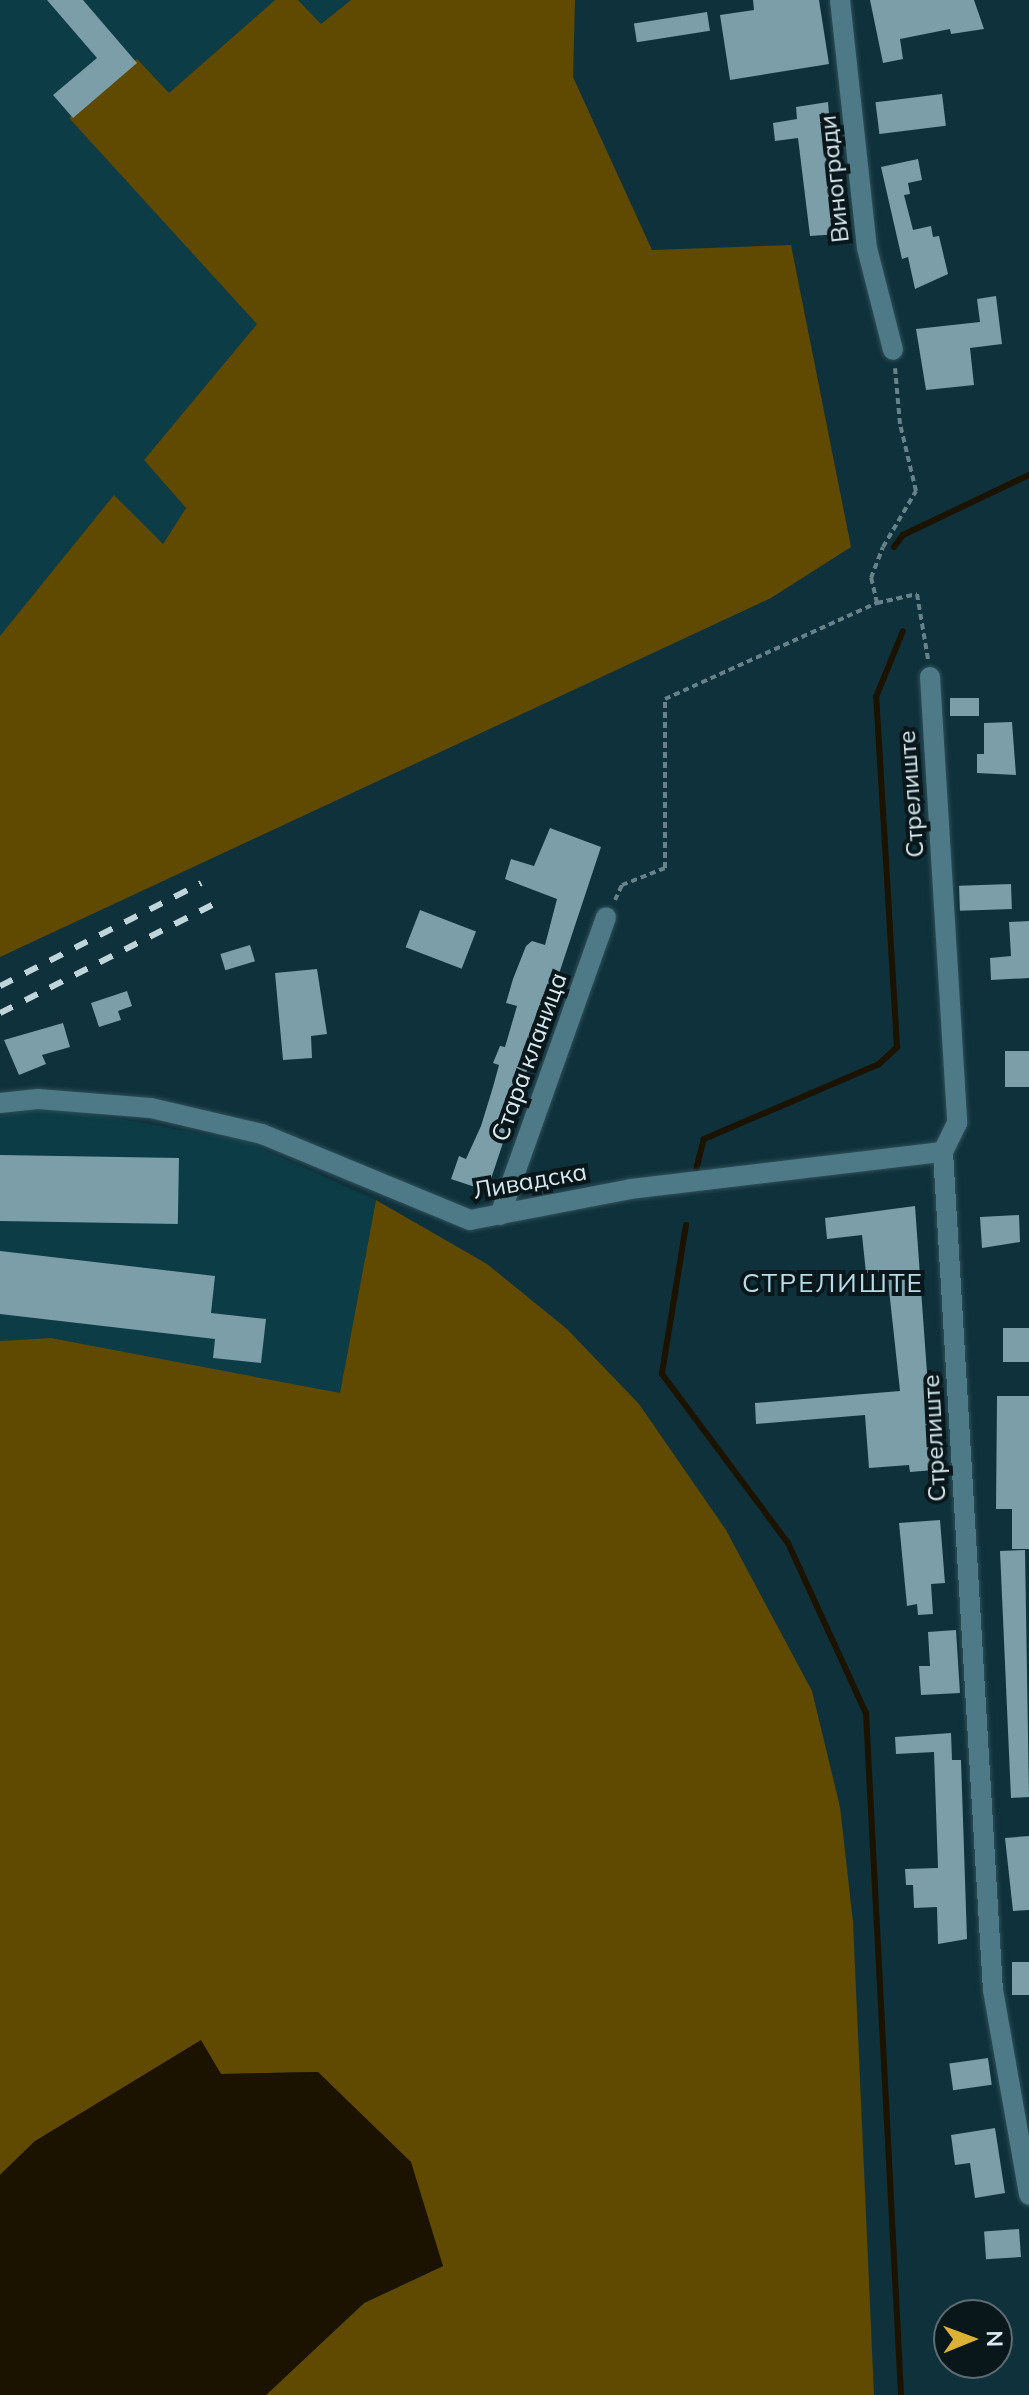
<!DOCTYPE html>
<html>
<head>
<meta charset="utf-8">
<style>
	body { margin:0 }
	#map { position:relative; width:1029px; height:2395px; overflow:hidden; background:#0f313b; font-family:Mulish,sans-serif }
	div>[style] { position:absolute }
	.built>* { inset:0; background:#0c3c46 }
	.green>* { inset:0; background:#604900 }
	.water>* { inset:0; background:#1c1200 }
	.stream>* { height:6px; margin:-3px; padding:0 3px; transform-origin:3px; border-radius:3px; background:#1c1200 }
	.building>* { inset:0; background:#7b9ea9; transform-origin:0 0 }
	.path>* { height:4px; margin-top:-2px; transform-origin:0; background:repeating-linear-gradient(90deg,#67828b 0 6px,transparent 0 10px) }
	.roads { filter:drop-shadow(0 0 2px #2f4f58) drop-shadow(0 0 2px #2f4f58) }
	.minor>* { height:20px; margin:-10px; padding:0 10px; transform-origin:10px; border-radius:10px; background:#4e7a87 }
	.rail>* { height:6px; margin-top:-3px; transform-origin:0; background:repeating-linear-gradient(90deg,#c0d4db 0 14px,transparent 0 28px) }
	span { translate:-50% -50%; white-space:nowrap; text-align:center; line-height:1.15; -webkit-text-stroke:8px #09171b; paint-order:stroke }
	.street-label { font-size:24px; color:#d9ebf1 }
	.neighbourhood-label { font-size:26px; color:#b7dce8; letter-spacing:2px }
	.north { position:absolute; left:933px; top:2299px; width:80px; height:80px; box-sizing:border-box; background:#09171b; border:2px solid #5c6c71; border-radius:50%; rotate:89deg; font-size:22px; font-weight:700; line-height:32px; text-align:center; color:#d9ebf1 }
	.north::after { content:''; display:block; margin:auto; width:28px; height:36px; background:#ddb133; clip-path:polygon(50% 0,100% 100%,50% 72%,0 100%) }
</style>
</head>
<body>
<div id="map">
	<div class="built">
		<div style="clip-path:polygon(0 0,275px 0,168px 94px,257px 324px,144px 460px,186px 508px,162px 545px,114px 495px,0 636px)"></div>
		<div style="clip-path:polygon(298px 0,351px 0,321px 24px)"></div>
		<div style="clip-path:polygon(43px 1105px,247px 1142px,376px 1200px,340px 1394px,51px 1338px,0 1341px,0 1116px)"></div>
	</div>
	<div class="green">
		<div style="clip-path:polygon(275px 0,298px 0,321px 24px,351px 0,575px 0,573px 77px,652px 250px,791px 245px,851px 547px,771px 598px,0 957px,0 636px,114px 495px,163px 544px,186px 508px,144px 460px,257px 324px,69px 118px,137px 59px,169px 93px)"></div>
		<div style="clip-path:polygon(376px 1200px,487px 1264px,567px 1329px,639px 1404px,726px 1530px,812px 1691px,840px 1807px,853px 1922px,874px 2395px,266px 2395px,364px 2303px,443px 2266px,318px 2072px,221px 2074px,35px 2141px,0 2175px,0 1341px,51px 1338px,340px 1393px)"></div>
	</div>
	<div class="water">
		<div style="clip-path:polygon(201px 2040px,221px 2074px,318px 2072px,411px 2162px,443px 2266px,364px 2303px,266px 2395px,0 2395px,0 2175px,35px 2141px)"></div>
	</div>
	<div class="stream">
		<div style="left:894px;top:547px;width:15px;rotate:-53deg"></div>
		<div style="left:903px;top:535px;width:140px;rotate:-25.5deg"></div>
		<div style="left:696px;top:1170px;width:32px;rotate:-76deg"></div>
		<div style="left:704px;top:1139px;width:190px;rotate:-23.2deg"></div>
		<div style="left:879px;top:1064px;width:25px;rotate:-43deg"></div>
		<div style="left:897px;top:1047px;width:351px;rotate:-93.4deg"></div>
		<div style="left:876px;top:697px;width:71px;rotate:-67.8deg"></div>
		<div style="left:686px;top:1225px;width:151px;rotate:99.2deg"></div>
		<div style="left:662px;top:1374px;width:211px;rotate:53.3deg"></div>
		<div style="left:788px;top:1543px;width:187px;rotate:65.4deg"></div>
		<div style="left:866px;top:1713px;width:683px;rotate:87.06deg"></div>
	</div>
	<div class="building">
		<div style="clip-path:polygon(47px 0,83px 0,137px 63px,73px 118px,53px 95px,97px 58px)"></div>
		<div style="clip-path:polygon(753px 0,819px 0,829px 64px,730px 80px,720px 15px,754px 10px)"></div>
		<div style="clip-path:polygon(870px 0,974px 0,984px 29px,951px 34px,950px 29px,900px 39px,903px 59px,883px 63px)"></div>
		<div style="left:707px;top:12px;width:19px;height:74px;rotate:81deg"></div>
		<div style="left:942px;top:94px;width:32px;height:67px;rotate:83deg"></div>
		<div style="clip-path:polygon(828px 102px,839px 234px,810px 236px,798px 138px,775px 141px,773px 123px,797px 119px,796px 107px)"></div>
		<div style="clip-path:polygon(918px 159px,922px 180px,908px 183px,910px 194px,904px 195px,913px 230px,931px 226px,933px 237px,939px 236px,948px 274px,915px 289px,908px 257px,902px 259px,881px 167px)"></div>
		<div style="clip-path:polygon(996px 296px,1002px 344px,970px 348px,974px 385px,926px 390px,916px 329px,980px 322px,977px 299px)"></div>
		<div style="left:979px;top:698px;width:18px;height:29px;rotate:90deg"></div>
		<div style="clip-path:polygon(1012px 722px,1016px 775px,977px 773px,977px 754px,984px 754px,984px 723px)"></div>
		<div style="clip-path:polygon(550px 828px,601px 847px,487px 1191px,451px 1179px,459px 1156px,466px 1159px,481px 1126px,493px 1087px,499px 1065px,493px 1063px,500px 1046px,505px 1047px,517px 1006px,506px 1003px,513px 979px,526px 946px,532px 941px,545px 945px,557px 899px,505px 879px,511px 859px,534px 866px)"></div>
		<div style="left:1011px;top:884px;width:25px;height:52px;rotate:88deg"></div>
		<div style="left:420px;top:910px;width:60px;height:40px;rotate:21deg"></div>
		<div style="clip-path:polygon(1029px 921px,1029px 978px,991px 980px,990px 958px,1011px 956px,1009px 922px)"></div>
		<div style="left:250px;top:945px;width:17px;height:31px;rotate:73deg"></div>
		<div style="clip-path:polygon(317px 969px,327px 1034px,311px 1036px,312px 1058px,283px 1060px,275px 973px)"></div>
		<div style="clip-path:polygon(127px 991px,132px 1006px,118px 1011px,121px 1020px,99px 1027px,91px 1003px)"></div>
		<div style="clip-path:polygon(63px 1023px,70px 1047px,42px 1055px,46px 1064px,19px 1075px,4px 1040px)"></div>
		<div style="left:1029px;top:1051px;width:36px;height:24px;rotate:90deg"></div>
		<div style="left:0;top:1155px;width:179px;height:66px;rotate:1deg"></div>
		<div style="clip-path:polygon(915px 1206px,934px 1470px,910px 1472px,909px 1465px,869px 1468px,865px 1415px,756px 1424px,755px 1403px,900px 1391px,887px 1271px,866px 1273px,862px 1235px,827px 1239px,825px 1218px)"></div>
		<div style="clip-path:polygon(1019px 1215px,1020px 1242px,982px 1248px,980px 1217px)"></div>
		<div style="clip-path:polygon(0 1251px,215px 1276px,211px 1313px,266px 1319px,261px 1363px,213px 1358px,215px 1339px,0 1314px)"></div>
		<div style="left:1003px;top:1328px;width:26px;height:34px"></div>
		<div style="clip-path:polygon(997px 1396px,1029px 1396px,1029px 1549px,1012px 1549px,1012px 1509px,996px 1509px)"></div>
		<div style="clip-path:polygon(940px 1520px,945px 1583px,931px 1584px,933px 1614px,918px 1615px,917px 1604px,907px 1606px,899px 1523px)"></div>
		<div style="clip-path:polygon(1025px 1550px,1029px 1797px,1011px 1798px,1000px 1551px)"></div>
		<div style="clip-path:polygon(956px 1630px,960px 1693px,921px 1695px,919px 1666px,930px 1666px,928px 1632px)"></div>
		<div style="clip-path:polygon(951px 1733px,952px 1760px,961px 1760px,967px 1939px,938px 1944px,937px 1907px,914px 1908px,913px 1885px,906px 1885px,905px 1869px,938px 1868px,934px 1752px,896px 1754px,895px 1737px)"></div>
		<div style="clip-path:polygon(1029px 1836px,1029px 1910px,1013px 1911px,1005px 1838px)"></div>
		<div style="left:1012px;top:1962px;width:17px;height:33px"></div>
		<div style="left:988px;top:2058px;width:27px;height:39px;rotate:82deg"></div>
		<div style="clip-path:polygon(995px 2128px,1005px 2193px,975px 2198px,970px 2163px,955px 2165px,951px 2135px)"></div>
		<div style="left:1019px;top:2229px;width:28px;height:35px;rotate:86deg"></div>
	</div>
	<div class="path">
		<div style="left:877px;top:603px;width:26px;rotate:-103deg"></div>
		<div style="left:871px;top:578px;width:33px;rotate:-69deg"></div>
		<div style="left:883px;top:547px;width:65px;rotate:-59.5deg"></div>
		<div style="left:916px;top:491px;width:69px;rotate:-103.4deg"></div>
		<div style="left:900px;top:424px;width:56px;rotate:-95.1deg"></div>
		<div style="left:615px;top:900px;width:17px;rotate:-65deg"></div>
		<div style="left:622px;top:885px;width:46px;rotate:-21.6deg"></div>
		<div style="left:665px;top:868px;width:169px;rotate:-90deg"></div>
		<div style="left:665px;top:699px;width:233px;rotate:-24.4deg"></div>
		<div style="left:877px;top:603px;width:41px;rotate:-12.7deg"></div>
		<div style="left:917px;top:594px;width:66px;rotate:80.4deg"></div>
	</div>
	<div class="roads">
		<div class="minor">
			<div style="left:840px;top:0;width:249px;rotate:83.8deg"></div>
			<div style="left:867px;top:248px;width:105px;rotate:75.7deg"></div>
			<div style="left:930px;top:677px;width:447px;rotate:86.5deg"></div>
			<div style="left:957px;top:1123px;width:32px;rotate:116deg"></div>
			<div style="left:943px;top:1152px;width:839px;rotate:86.59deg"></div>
			<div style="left:993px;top:1990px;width:208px;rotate:80deg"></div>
			<div style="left:0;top:1103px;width:38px;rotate:-6deg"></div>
			<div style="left:38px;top:1099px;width:113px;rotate:4.6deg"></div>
			<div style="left:151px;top:1108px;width:114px;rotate:13.2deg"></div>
			<div style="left:262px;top:1134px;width:225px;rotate:22.5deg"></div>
			<div style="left:470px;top:1220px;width:164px;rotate:-10.9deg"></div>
			<div style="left:631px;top:1189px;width:314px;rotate:-6.8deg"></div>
			<div style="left:500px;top:1215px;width:316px;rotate:-70.4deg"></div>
		</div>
	</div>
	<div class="rail">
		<div style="left:0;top:986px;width:226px;rotate:-27.1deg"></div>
		<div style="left:0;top:1013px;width:249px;rotate:-27deg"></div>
	</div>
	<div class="street-label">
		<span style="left:834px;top:179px;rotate:-96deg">Виногради</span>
		<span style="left:911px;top:794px;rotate:-94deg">Стрелиште</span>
		<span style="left:529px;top:1057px;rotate:-70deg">Стара кланица</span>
		<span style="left:530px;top:1181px;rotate:-10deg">Ливадска</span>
		<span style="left:934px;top:1438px;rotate:-93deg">Стрелиште</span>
	</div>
	<div class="neighbourhood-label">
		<span style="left:833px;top:1283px">СТРЕЛИШТЕ</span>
	</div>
	<div class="north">N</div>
</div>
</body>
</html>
